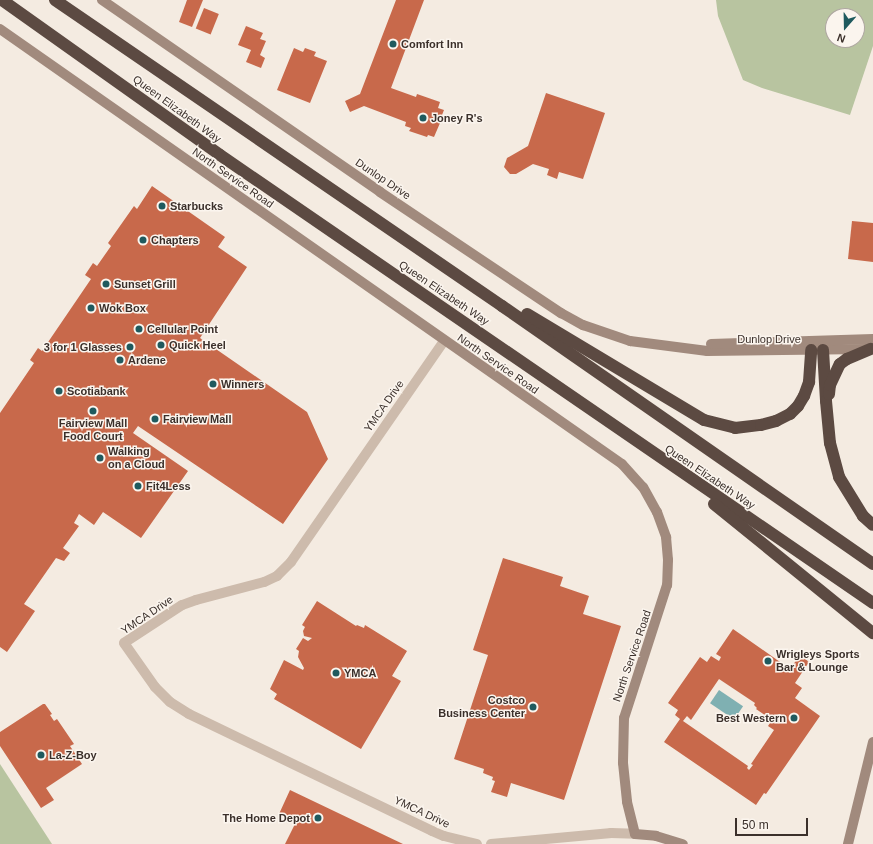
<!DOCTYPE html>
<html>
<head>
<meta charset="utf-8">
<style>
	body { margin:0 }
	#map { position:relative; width:873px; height:844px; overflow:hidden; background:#f4ebe1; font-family:Helvetica,sans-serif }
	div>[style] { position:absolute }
	.green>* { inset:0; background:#b8c4a0 }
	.water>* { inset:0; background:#7fb0b2; transform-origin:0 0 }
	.building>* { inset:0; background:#c8694b; transform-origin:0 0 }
	.street>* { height:10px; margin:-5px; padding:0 5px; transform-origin:5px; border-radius:5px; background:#cdbbac }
	.secondary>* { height:10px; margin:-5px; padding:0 5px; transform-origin:5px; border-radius:5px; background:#a18a7d }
	.highway>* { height:12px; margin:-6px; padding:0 6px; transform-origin:6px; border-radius:6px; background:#5c4a42 }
	.dots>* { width:11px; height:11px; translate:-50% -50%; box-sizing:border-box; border:2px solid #fbf5ee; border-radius:50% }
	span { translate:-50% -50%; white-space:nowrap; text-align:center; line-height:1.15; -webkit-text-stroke:3px #fbf5ee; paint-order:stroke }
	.poi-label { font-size:11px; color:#3b302b; font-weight:700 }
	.left { translate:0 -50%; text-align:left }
	.right { translate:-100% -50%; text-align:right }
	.street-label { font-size:11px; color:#3b302b }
	.north { position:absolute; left:825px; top:8px; width:40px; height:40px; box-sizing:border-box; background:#fbf5ee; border:1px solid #aea6a0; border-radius:50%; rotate:200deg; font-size:11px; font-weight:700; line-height:16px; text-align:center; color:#3b302b }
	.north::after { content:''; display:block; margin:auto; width:14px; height:18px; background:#1f5a5e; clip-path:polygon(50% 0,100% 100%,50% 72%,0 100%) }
	.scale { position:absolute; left:735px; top:818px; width:73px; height:18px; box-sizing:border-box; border:2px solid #3b302b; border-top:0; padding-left:5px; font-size:12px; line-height:14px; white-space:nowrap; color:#3b302b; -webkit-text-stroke:3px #fbf5ee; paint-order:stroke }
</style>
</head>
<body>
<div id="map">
	<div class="green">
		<div style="clip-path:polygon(evenodd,716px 0,873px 0,873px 46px,850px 115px,762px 88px,743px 80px,718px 16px,716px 0,833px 16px,857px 16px,857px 40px,833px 40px,833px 16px)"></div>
		<div style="clip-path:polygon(0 764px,52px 844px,0 844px)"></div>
	</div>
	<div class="water">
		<div style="left:719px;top:690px;width:29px;height:16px;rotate:34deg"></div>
	</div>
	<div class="building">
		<div style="clip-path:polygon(187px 0,203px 0,192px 27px,179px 22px)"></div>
		<div style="clip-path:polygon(396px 0,424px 0,391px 88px,416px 97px,417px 94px,440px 102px,438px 108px,444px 110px,442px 115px,443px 116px,434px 137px,428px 135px,427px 137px,409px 131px,411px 128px,405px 126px,406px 122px,364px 106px,350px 112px,345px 101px,360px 94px)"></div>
		<div style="left:204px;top:8px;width:16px;height:22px;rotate:22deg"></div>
		<div style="clip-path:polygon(246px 26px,263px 33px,260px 39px,266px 41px,260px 55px,265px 58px,261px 68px,246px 62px,251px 50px,238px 45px)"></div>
		<div style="clip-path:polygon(294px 48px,303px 52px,305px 48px,316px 52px,314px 56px,327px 61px,310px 103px,277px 90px)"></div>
		<div style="clip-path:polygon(546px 93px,605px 113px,583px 179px,559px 172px,557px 179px,547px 175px,549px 169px,533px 164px,516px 174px,510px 174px,504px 167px,507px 158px,528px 146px)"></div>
		<div style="clip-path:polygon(152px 186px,225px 237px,218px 247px,247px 267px,200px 338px,307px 412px,328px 459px,283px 524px,138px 426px,133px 433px,188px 471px,141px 538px,103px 512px,94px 525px,79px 514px,74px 523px,79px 526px,63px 548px,70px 553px,64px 561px,56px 558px,24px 604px,35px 611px,7px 652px,0 647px,0 413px,34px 363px,30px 360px,38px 348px,42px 351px,91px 279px,85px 275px,93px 263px,97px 266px,111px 246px,108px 243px,134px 206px,137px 209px)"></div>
		<div style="clip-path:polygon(852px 221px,873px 223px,873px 262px,848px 259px)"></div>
		<div style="clip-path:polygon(503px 558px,563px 577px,560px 586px,589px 596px,583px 614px,621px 626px,564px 800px,511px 783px,507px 797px,491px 792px,495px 781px,492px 780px,493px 777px,483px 773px,484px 769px,454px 759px,488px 655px,473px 650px)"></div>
		<div style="clip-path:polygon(317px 601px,356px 626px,357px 625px,364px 628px,365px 625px,407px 651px,392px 676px,401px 681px,361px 749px,274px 699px,277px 694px,270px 689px,284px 660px,303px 670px,304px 668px,298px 657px,299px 651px,296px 649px,303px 638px,308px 641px,312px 638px,304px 636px,303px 631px,305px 627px,302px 625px)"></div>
		<div style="clip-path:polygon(evenodd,733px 629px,790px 669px,800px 655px,809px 662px,795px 683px,802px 688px,795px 698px,820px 716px,766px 794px,764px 793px,756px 805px,664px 742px,680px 719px,675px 715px,678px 710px,668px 703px,700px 657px,707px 662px,711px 656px,719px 661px,721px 657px,716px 654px,733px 629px,719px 679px,755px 703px,754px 705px,757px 708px,756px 709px,772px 720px,768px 726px,774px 730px,751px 764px,753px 765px,749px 770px,747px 768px,748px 766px,683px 721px,687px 716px,691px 720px,719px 679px)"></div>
		<div style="clip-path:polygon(43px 704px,45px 704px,52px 714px,50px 715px,54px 721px,57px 719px,74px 744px,70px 746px,82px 764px,46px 788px,54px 800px,41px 808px,0 746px,0 732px)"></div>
		<div style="clip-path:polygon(290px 790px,403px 844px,285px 844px,296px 822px,279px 814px)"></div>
	</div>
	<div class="street">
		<div style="left:444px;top:341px;width:269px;rotate:124.7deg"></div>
		<div style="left:291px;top:562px;width:20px;rotate:135deg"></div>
		<div style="left:277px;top:576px;width:14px;rotate:155deg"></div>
		<div style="left:264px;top:582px;width:70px;rotate:165.2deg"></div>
		<div style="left:196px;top:600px;width:15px;rotate:160deg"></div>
		<div style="left:182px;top:605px;width:69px;rotate:146.8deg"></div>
		<div style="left:124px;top:643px;width:54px;rotate:54.8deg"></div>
		<div style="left:155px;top:687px;width:21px;rotate:45deg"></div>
		<div style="left:170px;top:702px;width:22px;rotate:32deg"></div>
		<div style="left:189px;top:714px;width:270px;rotate:25.7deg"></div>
		<div style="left:432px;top:831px;width:13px;rotate:23deg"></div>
		<div style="left:444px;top:836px;width:34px;rotate:14deg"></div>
		<div style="left:491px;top:844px;width:121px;rotate:-5.2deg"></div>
		<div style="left:611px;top:833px;width:24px;rotate:2deg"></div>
	</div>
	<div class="secondary">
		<div style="left:102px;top:0;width:338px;rotate:34.6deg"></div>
		<div style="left:380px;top:192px;width:218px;rotate:33.8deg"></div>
		<div style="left:561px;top:313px;width:25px;rotate:29deg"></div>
		<div style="left:583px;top:325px;width:50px;rotate:18.8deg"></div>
		<div style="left:630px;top:341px;width:78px;rotate:7.4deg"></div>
		<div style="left:707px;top:351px;width:160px;rotate:-0.7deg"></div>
		<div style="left:0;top:29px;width:759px;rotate:34.97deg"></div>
		<div style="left:622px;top:464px;width:31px;rotate:48deg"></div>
		<div style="left:643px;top:487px;width:29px;rotate:61deg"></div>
		<div style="left:657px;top:512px;width:27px;rotate:70deg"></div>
		<div style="left:666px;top:537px;width:23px;rotate:85deg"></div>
		<div style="left:668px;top:560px;width:25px;rotate:92deg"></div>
		<div style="left:667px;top:585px;width:140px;rotate:107.9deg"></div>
		<div style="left:624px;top:718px;width:45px;rotate:91.3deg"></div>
		<div style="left:623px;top:763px;width:39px;rotate:84deg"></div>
		<div style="left:627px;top:802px;width:33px;rotate:76deg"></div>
		<div style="left:635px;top:834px;width:21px;rotate:5deg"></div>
		<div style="left:656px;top:836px;width:28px;rotate:17deg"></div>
		<div style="left:711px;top:344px;width:162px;rotate:-1.8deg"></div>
		<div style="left:848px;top:844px;width:105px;rotate:-76.2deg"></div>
	</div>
	<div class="highway">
		<div style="left:2px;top:0;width:267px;rotate:35.4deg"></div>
		<div style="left:220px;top:155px;width:792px;rotate:34.45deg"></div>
		<div style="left:55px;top:0;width:542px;rotate:34.39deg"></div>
		<div style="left:502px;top:306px;width:452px;rotate:34.8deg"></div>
		<div style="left:527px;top:314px;width:206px;rotate:30.9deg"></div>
		<div style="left:704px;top:420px;width:32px;rotate:14deg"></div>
		<div style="left:735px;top:428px;width:26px;rotate:-7deg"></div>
		<div style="left:761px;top:425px;width:16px;rotate:-15deg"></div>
		<div style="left:776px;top:421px;width:16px;rotate:-27deg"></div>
		<div style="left:790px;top:414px;width:11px;rotate:-45deg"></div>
		<div style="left:798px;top:406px;width:12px;rotate:-59deg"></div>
		<div style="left:804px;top:396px;width:15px;rotate:-70deg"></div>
		<div style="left:809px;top:382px;width:32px;rotate:-86deg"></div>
		<div style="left:823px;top:350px;width:51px;rotate:86.6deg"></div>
		<div style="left:826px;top:401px;width:42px;rotate:84.6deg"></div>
		<div style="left:830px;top:443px;width:35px;rotate:75deg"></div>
		<div style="left:839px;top:477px;width:46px;rotate:58.4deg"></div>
		<div style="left:863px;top:516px;width:13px;rotate:42deg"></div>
		<div style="left:829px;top:394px;width:9px;rotate:-84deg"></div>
		<div style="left:830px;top:385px;width:23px;rotate:-65deg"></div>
		<div style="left:840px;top:364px;width:9px;rotate:-36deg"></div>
		<div style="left:847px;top:359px;width:26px;rotate:-23deg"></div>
		<div style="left:714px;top:504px;width:205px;rotate:39.1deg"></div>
	</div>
	<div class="dots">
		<div style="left:393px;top:44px;background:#1f5a5e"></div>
		<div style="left:423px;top:118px;background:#1f5a5e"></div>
		<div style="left:162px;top:206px;background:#1f5a5e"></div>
		<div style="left:143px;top:240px;background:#1f5a5e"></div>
		<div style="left:106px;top:284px;background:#1f5a5e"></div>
		<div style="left:91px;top:308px;background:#1f5a5e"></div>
		<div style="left:139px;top:329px;background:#1f5a5e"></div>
		<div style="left:161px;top:345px;background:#1f5a5e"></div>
		<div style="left:130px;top:347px;background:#1f5a5e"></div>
		<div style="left:120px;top:360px;background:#1f5a5e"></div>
		<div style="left:213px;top:384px;background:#1f5a5e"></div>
		<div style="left:59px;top:391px;background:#1f5a5e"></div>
		<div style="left:93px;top:411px;background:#1f5a5e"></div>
		<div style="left:155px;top:419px;background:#1f5a5e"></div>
		<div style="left:100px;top:458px;background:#1f5a5e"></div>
		<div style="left:138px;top:486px;background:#1f5a5e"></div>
		<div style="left:768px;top:661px;background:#1f5a5e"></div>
		<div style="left:336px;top:673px;background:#1f5a5e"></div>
		<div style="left:533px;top:707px;background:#1f5a5e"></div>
		<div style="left:794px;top:718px;background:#1f5a5e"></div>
		<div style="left:41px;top:755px;background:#1f5a5e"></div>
		<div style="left:318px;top:818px;background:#1f5a5e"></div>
	</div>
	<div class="poi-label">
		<span class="left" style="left:401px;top:44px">Comfort Inn</span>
		<span class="left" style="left:431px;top:118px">Joney R's</span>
		<span class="left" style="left:170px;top:206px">Starbucks</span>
		<span class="left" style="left:151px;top:240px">Chapters</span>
		<span class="left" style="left:114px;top:284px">Sunset Grill</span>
		<span class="left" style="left:99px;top:308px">Wok Box</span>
		<span class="left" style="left:147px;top:329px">Cellular Point</span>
		<span class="left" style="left:169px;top:345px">Quick Heel</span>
		<span class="right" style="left:122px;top:347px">3 for 1 Glasses</span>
		<span class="left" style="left:128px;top:360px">Ardene</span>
		<span class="left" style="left:221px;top:384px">Winners</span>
		<span class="left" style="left:67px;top:391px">Scotiabank</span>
		<span class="left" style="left:163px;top:419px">Fairview Mall</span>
		<span style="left:93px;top:430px">Fairview Mall<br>Food Court</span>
		<span class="left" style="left:108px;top:458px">Walking<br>on a Cloud</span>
		<span class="left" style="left:146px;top:486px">Fit4Less</span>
		<span class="left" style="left:776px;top:661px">Wrigleys Sports<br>Bar &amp; Lounge</span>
		<span class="left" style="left:344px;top:673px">YMCA</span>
		<span class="right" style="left:525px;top:707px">Costco<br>Business Center</span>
		<span class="right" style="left:786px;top:718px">Best Western</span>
		<span class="left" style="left:49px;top:755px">La-Z-Boy</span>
		<span class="right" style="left:310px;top:818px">The Home Depot</span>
	</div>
	<div class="street-label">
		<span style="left:177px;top:109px;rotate:36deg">Queen Elizabeth Way</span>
		<span style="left:233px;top:178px;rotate:35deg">North Service Road</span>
		<span style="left:383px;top:179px;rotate:34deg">Dunlop Drive</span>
		<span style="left:444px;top:293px;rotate:34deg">Queen Elizabeth Way</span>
		<span style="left:769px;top:339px">Dunlop Drive</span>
		<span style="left:498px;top:364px;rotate:35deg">North Service Road</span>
		<span style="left:384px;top:406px;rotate:-55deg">YMCA Drive</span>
		<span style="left:710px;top:477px;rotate:34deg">Queen Elizabeth Way</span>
		<span style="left:147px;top:615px;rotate:-34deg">YMCA Drive</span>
		<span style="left:632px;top:656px;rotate:-71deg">North Service Road</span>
		<span style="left:422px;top:812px;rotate:25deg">YMCA Drive</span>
	</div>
	<div class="north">N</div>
	<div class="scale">50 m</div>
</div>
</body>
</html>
